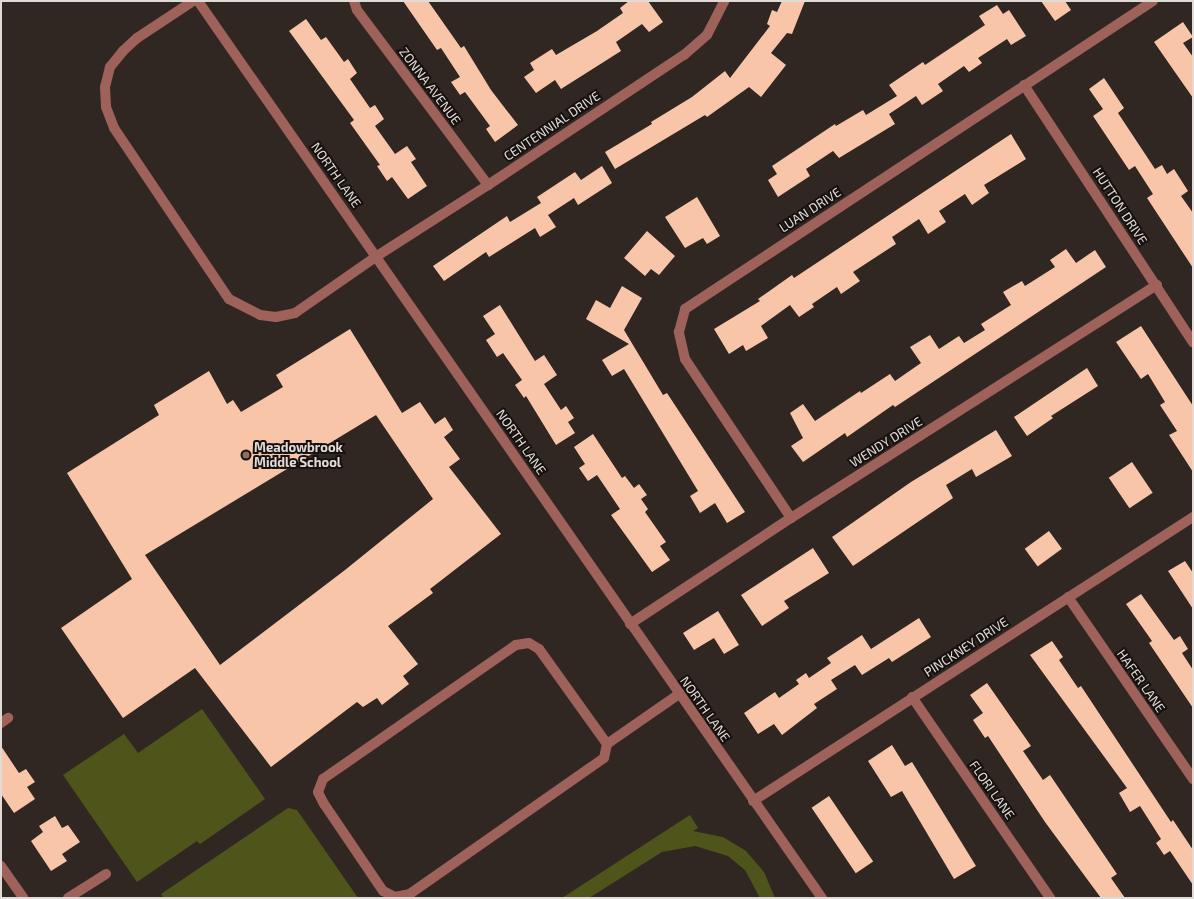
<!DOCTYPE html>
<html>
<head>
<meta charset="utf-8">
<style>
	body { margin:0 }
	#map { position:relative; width:1194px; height:899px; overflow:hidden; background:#312722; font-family:"Exo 2",sans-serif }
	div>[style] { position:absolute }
	.green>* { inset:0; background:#4f551a }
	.building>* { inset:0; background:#f8c5a9; transform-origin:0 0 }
	.minor>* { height:10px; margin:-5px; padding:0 5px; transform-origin:5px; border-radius:5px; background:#9e625b }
	.dots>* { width:11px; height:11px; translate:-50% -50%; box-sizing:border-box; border:2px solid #16110f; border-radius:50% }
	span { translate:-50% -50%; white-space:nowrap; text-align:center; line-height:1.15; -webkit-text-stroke:4px #16110f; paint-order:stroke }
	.street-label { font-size:13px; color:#e1dbd7 }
	.poi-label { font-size:13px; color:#e1dbd7; font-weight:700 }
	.left { translate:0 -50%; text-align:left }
	.frame { position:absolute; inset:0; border:2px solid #e1dbd7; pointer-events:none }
</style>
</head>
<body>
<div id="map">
	<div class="green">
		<div style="clip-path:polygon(202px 709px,265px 799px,200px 844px,197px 841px,137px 882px,63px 775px,124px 734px,138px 753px)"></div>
		<div style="clip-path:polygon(288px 808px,297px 810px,358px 898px,164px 898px,161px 894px)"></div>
		<div style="clip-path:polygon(690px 815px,698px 828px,693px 831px,723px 837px,746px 851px,764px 872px,775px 898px,760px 898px,745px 870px,728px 856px,695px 846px,662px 852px,589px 898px,562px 898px)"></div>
	</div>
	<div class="building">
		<div style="clip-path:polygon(403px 1px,428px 1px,461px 48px,464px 46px,491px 90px,518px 125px,495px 142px,486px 129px,490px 126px,465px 92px,460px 95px,451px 82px,460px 77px,441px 48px,437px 50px)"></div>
		<div style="clip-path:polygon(629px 1px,648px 1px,663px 22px,649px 32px,642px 24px,616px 42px,621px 51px,561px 89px,555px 80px,536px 93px,524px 77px,534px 70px,530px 63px,552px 49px,556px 55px,597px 31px,623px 13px,620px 8px)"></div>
		<div style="clip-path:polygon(782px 1px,805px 1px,792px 34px,787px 33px,771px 53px,786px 65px,761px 97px,749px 87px,707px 117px,705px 115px,615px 169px,605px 152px,652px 124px,651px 122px,692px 97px,725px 71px,730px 78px,770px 26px,767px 24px,772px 10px,777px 12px)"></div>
		<div style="clip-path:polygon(1041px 1px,1065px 1px,1071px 10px,1055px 21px)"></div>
		<div style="clip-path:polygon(997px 5px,1003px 14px,1009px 10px,1026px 36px,1011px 45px,1007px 39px,978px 58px,982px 63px,969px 72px,964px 66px,938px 84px,943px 91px,922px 105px,916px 96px,889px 114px,895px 124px,839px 158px,833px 151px,806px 169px,810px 176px,778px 197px,768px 180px,777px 174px,772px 166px,835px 124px,836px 126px,863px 110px,866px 115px,897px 96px,889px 85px,923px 62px,925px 65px,985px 25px,979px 16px)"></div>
		<div style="clip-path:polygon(306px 19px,321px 40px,326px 37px,344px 62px,348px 59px,357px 73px,350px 79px,370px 108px,375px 105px,384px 119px,375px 126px,395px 154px,407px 146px,416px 159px,411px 162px,427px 186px,408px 199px,392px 177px,387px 181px,377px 166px,380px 165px,350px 123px,354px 120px,289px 31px)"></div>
		<div style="clip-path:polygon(1183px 22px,1193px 37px,1183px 43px,1193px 57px,1193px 98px,1154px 42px)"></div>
		<div style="clip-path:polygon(1104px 78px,1124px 108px,1118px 113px,1155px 169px,1162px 165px,1167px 174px,1174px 169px,1188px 191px,1181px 196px,1193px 213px,1193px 268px,1147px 198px,1153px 194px,1135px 166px,1129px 170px,1093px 116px,1103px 109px,1089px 89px)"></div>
		<div style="clip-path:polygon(1011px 134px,1026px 159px,984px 185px,989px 193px,972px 205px,965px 194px,939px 211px,946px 222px,928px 234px,919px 219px,892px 237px,896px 244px,853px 272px,860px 281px,841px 294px,837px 287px,812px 304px,814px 307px,799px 317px,790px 305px,761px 326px,768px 338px,746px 351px,743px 345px,729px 354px,714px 329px,760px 301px,758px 299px,792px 275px,794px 278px)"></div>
		<div style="clip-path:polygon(602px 166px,612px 183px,578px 205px,574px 198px,548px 215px,556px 227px,540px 237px,535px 228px,489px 257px,486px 252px,444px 281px,433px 266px,507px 216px,510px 222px,541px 203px,537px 197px,575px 172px,581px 180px)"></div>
		<div style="clip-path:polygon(697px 197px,720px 236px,707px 244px,703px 238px,685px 248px,665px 217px)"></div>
		<div style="clip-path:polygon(647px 231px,675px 256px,659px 275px,651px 269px,645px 276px,624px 258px)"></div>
		<div style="clip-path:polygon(1066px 249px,1076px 263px,1095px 250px,1106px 267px,895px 407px,893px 405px,847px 437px,845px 433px,803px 462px,791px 446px,803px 438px,790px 413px,803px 404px,815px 421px,860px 391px,861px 393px,890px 374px,895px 381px,921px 363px,910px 347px,930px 335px,939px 349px,959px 336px,964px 343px,985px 330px,981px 324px,1011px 305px,1003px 292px,1022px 281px,1025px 286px,1055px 267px,1050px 260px)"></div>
		<div style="clip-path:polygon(622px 286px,642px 298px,624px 330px,663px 395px,667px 393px,745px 512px,727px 523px,715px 503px,700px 513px,690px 496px,698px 491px,624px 369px,612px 376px,602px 360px,629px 344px,586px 319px,596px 300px,610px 308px)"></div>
		<div style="clip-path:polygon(500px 305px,535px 361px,544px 355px,557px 375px,544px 384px,561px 410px,566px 406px,574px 418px,568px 422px,575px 433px,556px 445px,526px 396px,524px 398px,515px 385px,522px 380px,503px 353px,497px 357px,486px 340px,495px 334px,483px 316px)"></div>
		<div style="clip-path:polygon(1141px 326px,1193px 406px,1193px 472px,1169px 435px,1177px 431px,1160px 405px,1165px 402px,1148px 374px,1141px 379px,1116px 342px)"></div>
		<div style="clip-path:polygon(evenodd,350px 329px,402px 413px,420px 402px,435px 424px,445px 417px,453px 430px,444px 437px,460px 459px,449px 467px,501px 534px,430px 589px,433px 593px,388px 626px,418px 664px,403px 676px,409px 684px,382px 705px,377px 698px,363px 707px,357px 702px,271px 767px,195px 668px,123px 718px,61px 628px,132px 579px,67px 473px,159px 415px,154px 405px,209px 371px,227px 404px,233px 400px,241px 412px,283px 387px,276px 375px,350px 329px,376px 415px,433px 499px,345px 570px,220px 665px,145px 555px,376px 415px)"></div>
		<div style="clip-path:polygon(1087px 368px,1098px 386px,1051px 416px,1053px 418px,1027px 436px,1014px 417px)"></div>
		<div style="clip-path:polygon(996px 430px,1012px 456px,976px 477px,972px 469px,946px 485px,953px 498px,853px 566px,832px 537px,911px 482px)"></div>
		<div style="clip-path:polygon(593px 434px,622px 478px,625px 476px,634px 488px,639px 484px,647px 495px,641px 499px,648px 509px,645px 512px,666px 542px,660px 546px,670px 560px,652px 572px,611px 515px,620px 509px,597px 475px,588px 481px,579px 468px,585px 464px,574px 447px)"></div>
		<div style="left:1132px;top:462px;width:37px;height:28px;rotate:56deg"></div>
		<div style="left:1049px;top:531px;width:22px;height:30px;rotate:54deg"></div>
		<div style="clip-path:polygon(813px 548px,829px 573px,784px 601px,789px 608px,762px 626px,741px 595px)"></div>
		<div style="clip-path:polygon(1185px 561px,1193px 573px,1193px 609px,1168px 571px)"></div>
		<div style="clip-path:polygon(1141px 594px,1174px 640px,1180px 636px,1188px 649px,1182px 653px,1193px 670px,1193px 708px,1149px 643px,1152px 641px,1126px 604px)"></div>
		<div style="clip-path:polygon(718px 611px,739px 645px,724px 654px,714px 638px,694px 650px,683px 633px)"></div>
		<div style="clip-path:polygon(919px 618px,931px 637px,892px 662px,889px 658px,862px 675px,855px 665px,831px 680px,837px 689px,814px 704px,817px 708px,782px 735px,774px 724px,758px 734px,744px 713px,775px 692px,779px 698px,799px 684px,796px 680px,806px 673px,809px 678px,831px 663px,827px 658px,862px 635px,871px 649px)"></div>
		<div style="clip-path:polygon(1052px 641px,1063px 657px,1059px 660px,1078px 688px,1081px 686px,1171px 822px,1173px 820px,1193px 850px,1193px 885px,1170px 851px,1164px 855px,1156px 843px,1161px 839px,1140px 806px,1130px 812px,1119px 793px,1127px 788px,1030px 655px)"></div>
		<div style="clip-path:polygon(987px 683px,1031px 746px,1023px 751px,1043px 780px,1050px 775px,1117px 874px,1111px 878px,1125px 898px,1101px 898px,1045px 822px,988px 736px,985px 738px,973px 720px,983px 713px,970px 695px)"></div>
		<div style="clip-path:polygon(892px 745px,905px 766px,912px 762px,976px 866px,954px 879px,902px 791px,891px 797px,868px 761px)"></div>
		<div style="clip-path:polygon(1px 746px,19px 773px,26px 769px,35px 782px,27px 787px,35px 799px,14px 813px,1px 794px)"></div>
		<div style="left:829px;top:796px;width:79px;height:21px;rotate:56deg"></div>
		<div style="clip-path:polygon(55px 816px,62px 828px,68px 825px,80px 842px,62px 854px,67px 861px,51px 871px,31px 841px,43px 832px,39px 826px)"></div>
	</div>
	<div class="minor">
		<div style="left:193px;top:1px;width:67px;rotate:146.5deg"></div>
		<div style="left:137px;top:38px;width:19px;rotate:137deg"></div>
		<div style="left:123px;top:51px;width:21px;rotate:129deg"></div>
		<div style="left:110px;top:67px;width:21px;rotate:104deg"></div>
		<div style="left:105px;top:87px;width:20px;rotate:87deg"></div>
		<div style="left:106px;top:107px;width:22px;rotate:69deg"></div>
		<div style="left:114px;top:128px;width:206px;rotate:56.1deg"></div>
		<div style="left:229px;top:299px;width:35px;rotate:27deg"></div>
		<div style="left:260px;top:315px;width:16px;rotate:7deg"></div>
		<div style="left:276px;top:317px;width:19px;rotate:-12deg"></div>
		<div style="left:295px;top:313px;width:100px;rotate:-34.8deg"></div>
		<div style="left:377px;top:256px;width:132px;rotate:-32.6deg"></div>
		<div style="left:488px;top:185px;width:235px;rotate:-33.6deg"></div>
		<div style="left:684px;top:55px;width:30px;rotate:-41deg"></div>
		<div style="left:707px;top:35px;width:38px;rotate:-63deg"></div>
		<div style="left:198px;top:1px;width:1093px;rotate:55.18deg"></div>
		<div style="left:354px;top:1px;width:9px;rotate:72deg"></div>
		<div style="left:357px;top:10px;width:219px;rotate:53.2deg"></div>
		<div style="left:1024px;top:85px;width:308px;rotate:56.7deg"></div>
		<div style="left:791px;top:518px;width:191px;rotate:-123.7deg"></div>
		<div style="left:685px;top:359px;width:28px;rotate:-103deg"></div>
		<div style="left:679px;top:332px;width:24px;rotate:-75deg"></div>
		<div style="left:685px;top:309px;width:560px;rotate:-33.35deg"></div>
		<div style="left:1068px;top:597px;width:221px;rotate:55.5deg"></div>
		<div style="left:630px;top:624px;width:193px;rotate:-33.4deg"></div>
		<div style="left:791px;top:518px;width:434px;rotate:-32.5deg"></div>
		<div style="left:912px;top:697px;width:244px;rotate:55.5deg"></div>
		<div style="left:1px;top:723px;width:9px;rotate:-36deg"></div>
		<div style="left:607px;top:744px;width:14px;rotate:102deg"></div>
		<div style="left:604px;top:758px;width:237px;rotate:145deg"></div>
		<div style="left:410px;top:894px;width:15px;rotate:169deg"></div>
		<div style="left:395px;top:897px;width:13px;rotate:-153deg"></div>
		<div style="left:383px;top:891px;width:105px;rotate:-124.1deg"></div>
		<div style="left:324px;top:804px;width:13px;rotate:-117deg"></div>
		<div style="left:318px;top:792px;width:14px;rotate:-69deg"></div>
		<div style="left:323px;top:779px;width:235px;rotate:-34.8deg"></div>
		<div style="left:516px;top:645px;width:13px;rotate:-9deg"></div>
		<div style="left:529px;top:643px;width:12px;rotate:31deg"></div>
		<div style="left:539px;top:649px;width:117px;rotate:54.4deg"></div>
		<div style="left:607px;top:744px;width:88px;rotate:-34.8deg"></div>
		<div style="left:753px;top:801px;width:524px;rotate:-32.84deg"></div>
		<div style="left:1px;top:866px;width:39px;rotate:55deg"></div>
		<div style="left:68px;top:898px;width:45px;rotate:-32.3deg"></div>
	</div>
	<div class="dots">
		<div style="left:246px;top:455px;background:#8d6e63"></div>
	</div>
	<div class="street-label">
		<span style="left:430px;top:86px;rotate:53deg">ZONNA AVENUE</span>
		<span style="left:552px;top:126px;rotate:-34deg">CENTENNIAL DRIVE</span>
		<span style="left:336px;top:175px;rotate:55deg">NORTH LANE</span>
		<span style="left:1120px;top:206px;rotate:57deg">HUTTON DRIVE</span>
		<span style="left:810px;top:210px;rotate:-33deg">LUAN DRIVE</span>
		<span style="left:521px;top:442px;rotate:55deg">NORTH LANE</span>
		<span style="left:886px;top:442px;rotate:-32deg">WENDY DRIVE</span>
		<span style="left:966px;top:647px;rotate:-33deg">PINCKNEY DRIVE</span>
		<span style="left:1141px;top:681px;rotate:55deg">HAFER LANE</span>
		<span style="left:705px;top:709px;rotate:55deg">NORTH LANE</span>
		<span style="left:992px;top:790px;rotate:55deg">FLORI LANE</span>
	</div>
	<div class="poi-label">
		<span class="left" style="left:254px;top:455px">Meadowbrook<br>Middle School</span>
	</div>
	<div class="frame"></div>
</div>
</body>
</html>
